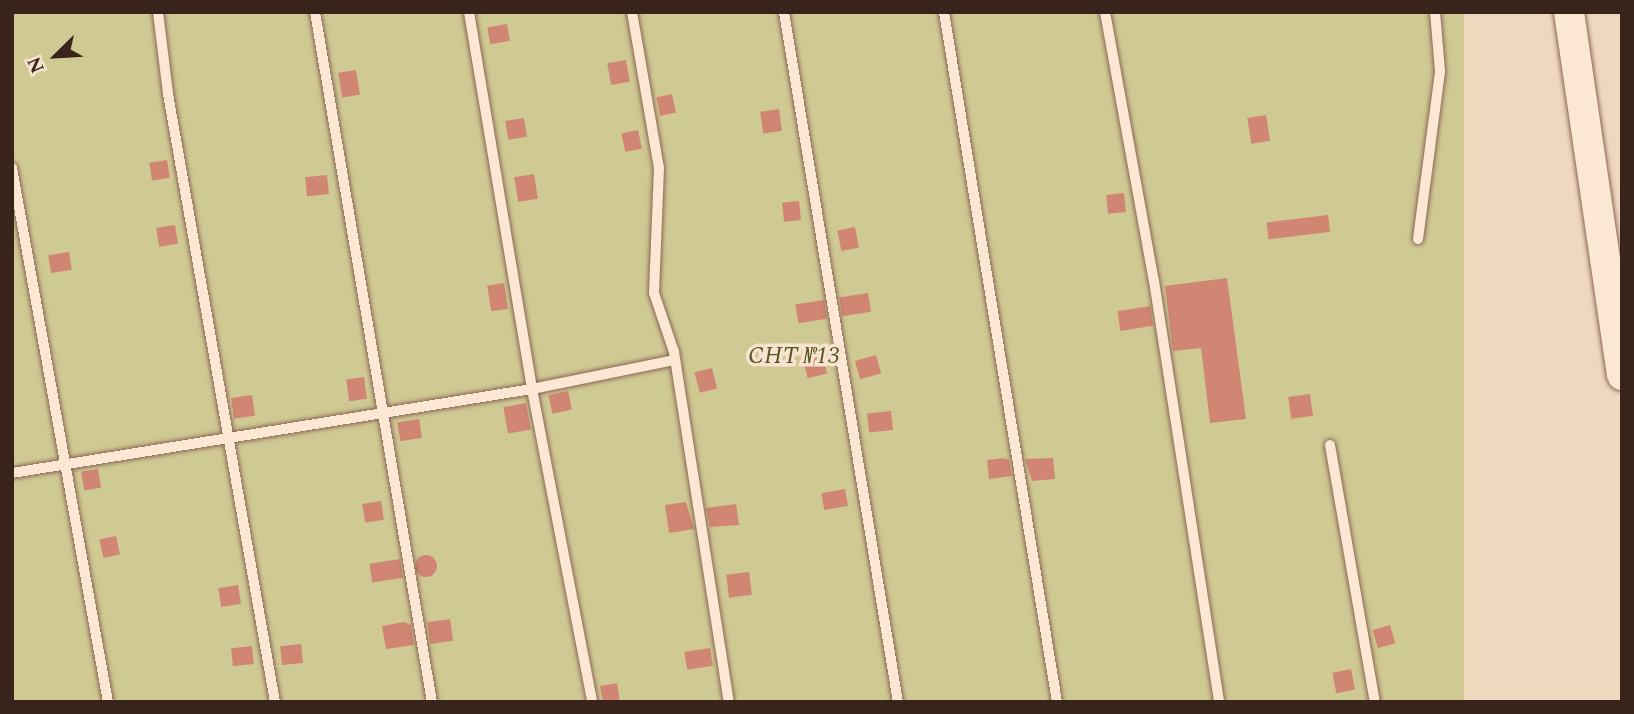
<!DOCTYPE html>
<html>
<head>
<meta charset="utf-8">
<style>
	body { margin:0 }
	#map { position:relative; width:1634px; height:714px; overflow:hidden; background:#f0d8bf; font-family:Spectral,serif }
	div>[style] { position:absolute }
	.green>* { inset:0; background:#cfc993; transform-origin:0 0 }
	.building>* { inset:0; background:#d18673; transform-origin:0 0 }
	.round { border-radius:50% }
	.roads { filter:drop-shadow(0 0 2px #8a6756) drop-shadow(0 0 2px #8a6756) }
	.service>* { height:10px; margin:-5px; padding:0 5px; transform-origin:5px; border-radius:5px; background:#fbe7d3 }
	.secondary>* { height:30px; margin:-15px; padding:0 15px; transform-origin:15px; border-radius:15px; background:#fbe7d3 }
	span { translate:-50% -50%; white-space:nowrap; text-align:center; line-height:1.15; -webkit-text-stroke:7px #f7e3cf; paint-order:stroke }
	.park-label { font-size:24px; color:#545721; font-style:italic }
	.frame { position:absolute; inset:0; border:14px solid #39241c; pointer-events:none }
	.north { position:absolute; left:21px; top:21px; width:70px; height:70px; -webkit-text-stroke:5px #f7e3cf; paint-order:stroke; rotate:246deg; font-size:19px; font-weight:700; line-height:28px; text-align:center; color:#39241c }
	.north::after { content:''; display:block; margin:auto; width:24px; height:32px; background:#39241c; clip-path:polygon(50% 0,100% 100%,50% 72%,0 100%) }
</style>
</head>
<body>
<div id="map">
	<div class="green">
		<div style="left:12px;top:12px;width:1452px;height:690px"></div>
	</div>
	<div class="building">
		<div style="left:507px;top:24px;width:17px;height:20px;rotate:80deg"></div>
		<div style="left:626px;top:60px;width:22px;height:19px;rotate:80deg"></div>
		<div style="left:356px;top:70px;width:25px;height:18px;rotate:81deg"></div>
		<div style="left:672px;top:94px;width:19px;height:16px;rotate:78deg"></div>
		<div style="left:779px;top:109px;width:22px;height:19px;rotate:82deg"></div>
		<div style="left:1266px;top:115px;width:26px;height:19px;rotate:81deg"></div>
		<div style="left:524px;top:118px;width:19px;height:19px;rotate:81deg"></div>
		<div style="left:638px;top:130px;width:19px;height:17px;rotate:78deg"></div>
		<div style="left:167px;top:160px;width:18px;height:18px;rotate:81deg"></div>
		<div style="left:534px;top:174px;width:25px;height:20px;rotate:81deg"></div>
		<div style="left:327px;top:175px;width:19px;height:22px;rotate:84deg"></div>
		<div style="left:1124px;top:193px;width:19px;height:18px;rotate:84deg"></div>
		<div style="left:799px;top:201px;width:19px;height:17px;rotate:84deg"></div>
		<div style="left:1328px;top:215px;width:17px;height:62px;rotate:83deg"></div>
		<div style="left:175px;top:225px;width:19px;height:19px;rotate:81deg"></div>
		<div style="left:855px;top:227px;width:21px;height:18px;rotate:79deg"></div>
		<div style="left:69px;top:252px;width:18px;height:21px;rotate:81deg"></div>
		<div style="clip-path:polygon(1227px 278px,1246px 419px,1210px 423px,1201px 348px,1173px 351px,1165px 286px)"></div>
		<div style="left:504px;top:283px;width:26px;height:17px;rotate:81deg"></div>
		<div style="left:868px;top:293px;width:19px;height:29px;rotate:81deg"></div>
		<div style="left:824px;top:300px;width:19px;height:29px;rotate:81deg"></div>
		<div style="left:1150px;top:306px;width:20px;height:33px;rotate:81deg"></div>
		<div style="left:822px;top:353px;width:21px;height:20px;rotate:76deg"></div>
		<div style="left:876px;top:355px;width:19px;height:22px;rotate:74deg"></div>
		<div style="left:712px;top:368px;width:21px;height:18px;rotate:76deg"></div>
		<div style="left:364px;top:377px;width:22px;height:18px;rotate:82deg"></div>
		<div style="left:568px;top:391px;width:19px;height:20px;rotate:78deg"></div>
		<div style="left:1310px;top:394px;width:22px;height:22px;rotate:82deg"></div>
		<div style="left:252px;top:395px;width:21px;height:21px;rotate:82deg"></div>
		<div style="left:526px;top:403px;width:27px;height:23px;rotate:80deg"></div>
		<div style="left:891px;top:411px;width:19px;height:24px;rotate:84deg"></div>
		<div style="left:419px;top:419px;width:19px;height:22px;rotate:81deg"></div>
		<div style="clip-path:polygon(1004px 458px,1009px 460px,1012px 476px,989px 479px,987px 460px)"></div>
		<div style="clip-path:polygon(1053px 458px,1055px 479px,1032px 481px,1025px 459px)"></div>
		<div style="left:98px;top:469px;width:19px;height:17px;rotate:81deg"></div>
		<div style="left:845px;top:489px;width:17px;height:24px;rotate:80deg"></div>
		<div style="left:381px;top:501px;width:19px;height:19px;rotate:81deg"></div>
		<div style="clip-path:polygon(686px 502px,694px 529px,669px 533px,665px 505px)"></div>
		<div style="clip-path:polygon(736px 504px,739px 525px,710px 527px,706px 508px)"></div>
		<div style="left:116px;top:536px;width:19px;height:17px;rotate:78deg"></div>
		<div class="round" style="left:415px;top:555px;width:22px;height:22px"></div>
		<div style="left:400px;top:559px;width:19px;height:31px;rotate:81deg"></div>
		<div style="left:749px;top:572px;width:23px;height:23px;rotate:83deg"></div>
		<div style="left:238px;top:585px;width:19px;height:20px;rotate:81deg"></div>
		<div style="left:450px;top:619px;width:22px;height:23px;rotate:82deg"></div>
		<div style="clip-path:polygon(404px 622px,411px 625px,414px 645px,386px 649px,382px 626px)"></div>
		<div style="left:1390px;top:625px;width:19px;height:18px;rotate:74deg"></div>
		<div style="left:301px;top:644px;width:19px;height:21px;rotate:84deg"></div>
		<div style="left:252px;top:646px;width:18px;height:21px;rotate:84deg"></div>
		<div style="left:710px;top:648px;width:18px;height:26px;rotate:81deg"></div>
		<div style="left:1351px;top:669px;width:21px;height:19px;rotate:79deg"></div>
		<div style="clip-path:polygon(617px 683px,620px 702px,603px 702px,600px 686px)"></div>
	</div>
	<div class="roads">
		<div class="service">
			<div style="left:158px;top:12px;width:83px;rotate:83deg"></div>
			<div style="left:168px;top:94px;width:617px;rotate:80.02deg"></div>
			<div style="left:315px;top:12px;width:700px;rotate:80.38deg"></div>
			<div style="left:469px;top:12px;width:382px;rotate:80.5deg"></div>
			<div style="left:532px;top:389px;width:319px;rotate:79.1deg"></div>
			<div style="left:632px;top:12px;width:158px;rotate:80.2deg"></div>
			<div style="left:659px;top:168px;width:125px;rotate:92.3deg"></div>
			<div style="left:654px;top:293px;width:62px;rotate:71.3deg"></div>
			<div style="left:674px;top:352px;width:354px;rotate:81.1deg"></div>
			<div style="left:784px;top:12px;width:699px;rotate:80.62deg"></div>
			<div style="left:944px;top:12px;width:699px;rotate:80.7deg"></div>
			<div style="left:1105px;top:12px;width:273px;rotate:79.7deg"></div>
			<div style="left:1154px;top:281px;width:426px;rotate:81.2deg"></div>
			<div style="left:12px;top:168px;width:543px;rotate:79.81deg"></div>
			<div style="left:1418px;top:239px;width:169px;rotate:-82.5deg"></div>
			<div style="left:1440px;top:71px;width:59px;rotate:-94.8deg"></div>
			<div style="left:1330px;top:445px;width:261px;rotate:80.1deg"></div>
			<div style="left:12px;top:473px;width:527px;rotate:-9.18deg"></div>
			<div style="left:532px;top:389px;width:146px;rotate:-11.5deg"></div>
		</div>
		<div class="secondary">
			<div style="left:1569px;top:12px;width:367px;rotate:81.7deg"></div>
		</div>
	</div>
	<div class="park-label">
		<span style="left:794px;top:357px">СНТ №13</span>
	</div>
	<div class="frame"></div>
	<div class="north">N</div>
</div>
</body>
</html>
